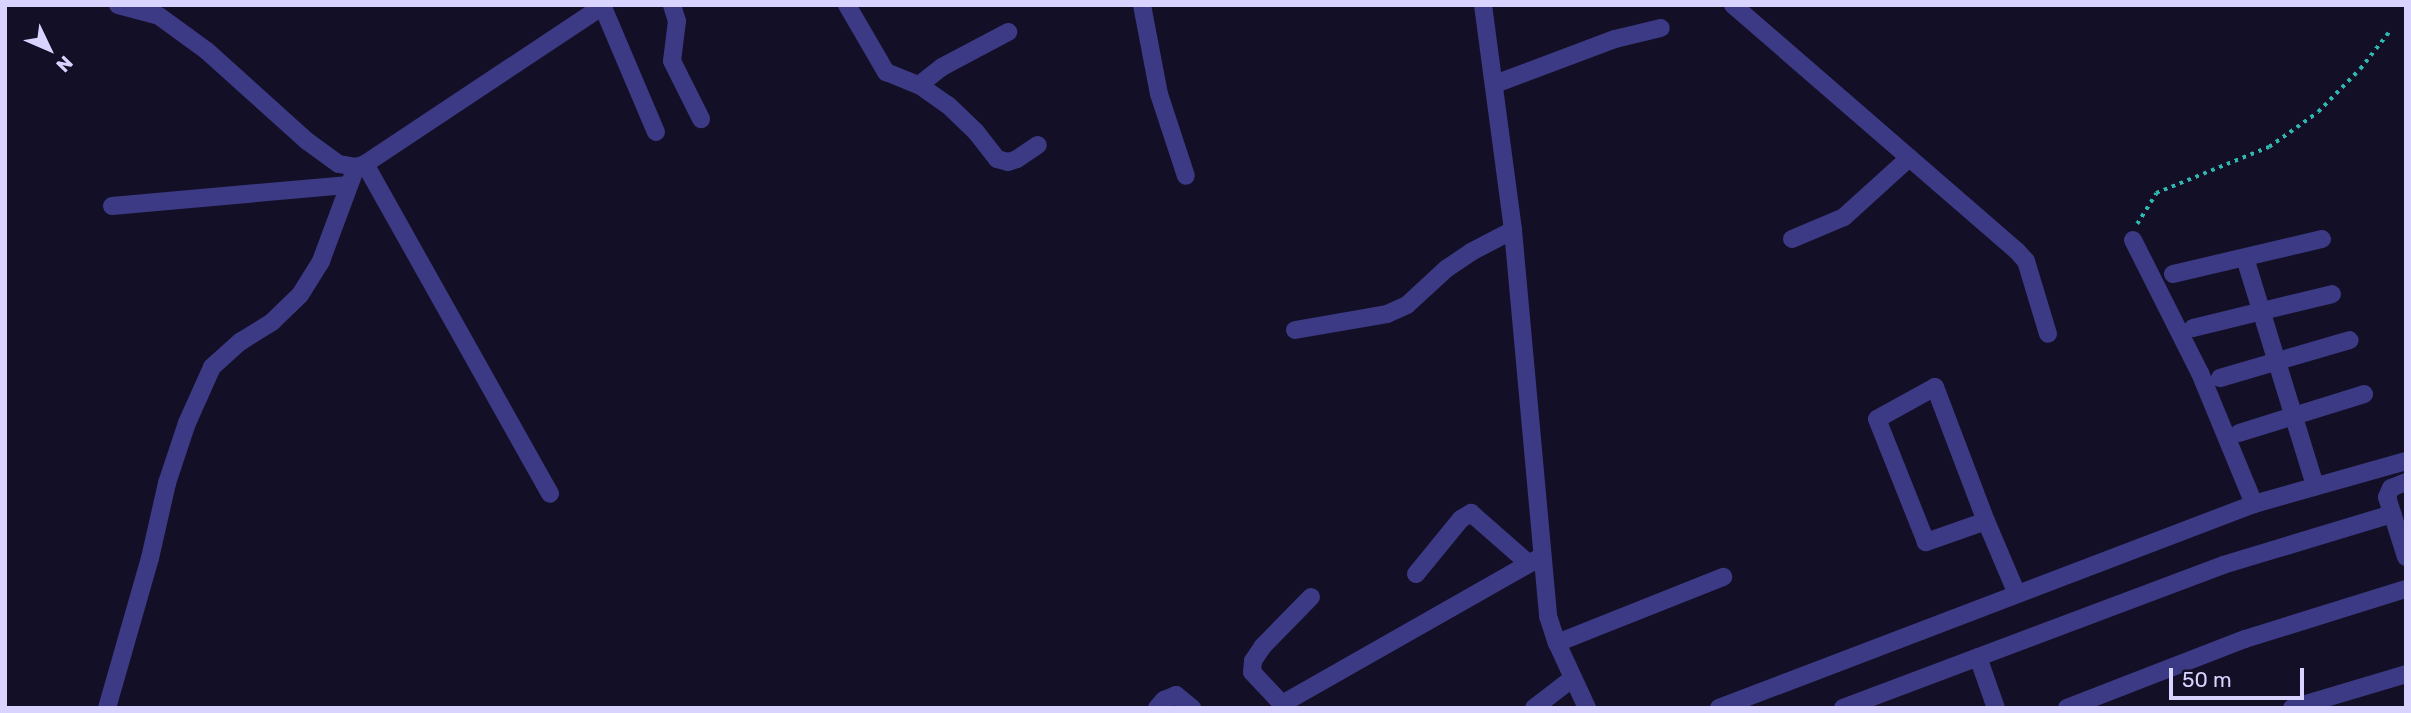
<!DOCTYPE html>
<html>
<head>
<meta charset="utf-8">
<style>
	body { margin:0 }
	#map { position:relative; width:2411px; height:713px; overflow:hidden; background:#130f26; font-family:Rubik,sans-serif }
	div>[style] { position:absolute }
	.path>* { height:3.5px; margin-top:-1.75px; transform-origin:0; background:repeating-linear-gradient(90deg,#2fb8b0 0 3.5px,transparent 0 8.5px) }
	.minor>* { height:18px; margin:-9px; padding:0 9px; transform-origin:9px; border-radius:9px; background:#3d3a85 }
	span { translate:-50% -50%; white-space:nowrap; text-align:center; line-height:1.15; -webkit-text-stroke:5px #130f26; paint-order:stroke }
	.frame { position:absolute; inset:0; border:7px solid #d9d4ff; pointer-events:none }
	.north { position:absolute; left:14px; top:14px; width:70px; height:70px; -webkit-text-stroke:5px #130f26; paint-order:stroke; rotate:134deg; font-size:19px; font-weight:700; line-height:28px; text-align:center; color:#d9d4ff }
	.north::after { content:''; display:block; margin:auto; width:24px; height:32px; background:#d9d4ff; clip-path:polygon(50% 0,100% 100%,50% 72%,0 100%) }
	.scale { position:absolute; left:2169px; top:668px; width:135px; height:32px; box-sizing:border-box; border:4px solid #d9d4ff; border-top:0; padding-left:9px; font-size:21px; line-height:24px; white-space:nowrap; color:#d9d4ff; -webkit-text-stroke:5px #130f26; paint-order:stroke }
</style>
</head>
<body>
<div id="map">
	<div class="path">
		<div style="left:2137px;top:224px;width:36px;rotate:-58deg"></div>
		<div style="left:2156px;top:193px;width:122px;rotate:-22.2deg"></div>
		<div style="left:2269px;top:147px;width:60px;rotate:-35.5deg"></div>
		<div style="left:2318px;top:112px;width:60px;rotate:-45.7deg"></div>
		<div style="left:2360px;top:69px;width:47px;rotate:-51.9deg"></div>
	</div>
	<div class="minor">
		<div style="left:118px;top:5px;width:42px;rotate:15deg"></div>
		<div style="left:159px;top:16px;width:59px;rotate:36.1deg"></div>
		<div style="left:207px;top:51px;width:135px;rotate:42deg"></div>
		<div style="left:307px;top:141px;width:39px;rotate:36deg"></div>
		<div style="left:339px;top:164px;width:17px;rotate:10deg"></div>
		<div style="left:356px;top:167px;width:9px;rotate:-18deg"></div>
		<div style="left:365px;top:164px;width:287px;rotate:-33.6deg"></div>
		<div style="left:602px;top:5px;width:138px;rotate:67deg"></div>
		<div style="left:672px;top:5px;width:17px;rotate:73deg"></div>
		<div style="left:677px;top:21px;width:40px;rotate:97.1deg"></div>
		<div style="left:672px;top:61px;width:65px;rotate:63.4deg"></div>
		<div style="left:847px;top:5px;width:78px;rotate:59.8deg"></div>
		<div style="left:886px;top:72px;width:35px;rotate:22deg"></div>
		<div style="left:919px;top:85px;width:35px;rotate:35deg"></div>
		<div style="left:948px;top:105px;width:39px;rotate:44deg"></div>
		<div style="left:976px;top:132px;width:34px;rotate:52deg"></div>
		<div style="left:997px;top:159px;width:11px;rotate:15deg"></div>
		<div style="left:1008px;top:162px;width:9px;rotate:-18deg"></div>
		<div style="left:1017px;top:159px;width:25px;rotate:-34deg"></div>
		<div style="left:1142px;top:5px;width:91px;rotate:79.2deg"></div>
		<div style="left:1159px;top:94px;width:86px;rotate:71.8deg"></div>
		<div style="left:1483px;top:5px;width:227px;rotate:82.4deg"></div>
		<div style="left:1513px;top:230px;width:388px;rotate:84.8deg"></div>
		<div style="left:1548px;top:616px;width:28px;rotate:72deg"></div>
		<div style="left:1557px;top:643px;width:72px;rotate:65.2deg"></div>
		<div style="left:1733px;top:5px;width:376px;rotate:40.9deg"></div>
		<div style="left:2017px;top:251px;width:13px;rotate:48deg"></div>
		<div style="left:2026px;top:261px;width:76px;rotate:73.2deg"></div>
		<div style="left:1495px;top:84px;width:128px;rotate:-20.6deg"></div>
		<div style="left:1615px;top:39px;width:47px;rotate:-13.4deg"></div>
		<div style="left:919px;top:85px;width:29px;rotate:-38deg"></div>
		<div style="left:942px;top:67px;width:75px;rotate:-27.9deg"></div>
		<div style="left:365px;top:164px;width:378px;rotate:60.7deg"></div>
		<div style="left:112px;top:206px;width:238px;rotate:-5.1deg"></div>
		<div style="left:1792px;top:239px;width:56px;rotate:-22.9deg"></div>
		<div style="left:1844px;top:217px;width:88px;rotate:-42.2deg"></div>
		<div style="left:2133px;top:240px;width:149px;rotate:63.3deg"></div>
		<div style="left:2200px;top:373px;width:142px;rotate:67.6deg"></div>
		<div style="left:2245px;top:258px;width:239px;rotate:72.9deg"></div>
		<div style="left:2173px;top:274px;width:153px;rotate:-13.2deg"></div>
		<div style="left:2193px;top:328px;width:143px;rotate:-13.7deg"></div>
		<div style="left:1295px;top:330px;width:93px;rotate:-9.9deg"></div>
		<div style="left:1387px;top:314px;width:22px;rotate:-24deg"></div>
		<div style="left:1407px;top:305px;width:53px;rotate:-42.7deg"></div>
		<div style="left:1446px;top:269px;width:30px;rotate:-34deg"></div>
		<div style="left:1471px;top:252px;width:47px;rotate:-27.6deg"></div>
		<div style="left:2220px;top:378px;width:135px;rotate:-16.3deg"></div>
		<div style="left:2239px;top:433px;width:131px;rotate:-17.3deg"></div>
		<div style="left:2406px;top:482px;width:16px;rotate:158deg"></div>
		<div style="left:2391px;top:488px;width:10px;rotate:114deg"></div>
		<div style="left:2387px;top:497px;width:63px;rotate:72.4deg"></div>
		<div style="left:1986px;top:521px;width:64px;rotate:160.7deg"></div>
		<div style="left:1926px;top:542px;width:132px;rotate:-111.7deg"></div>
		<div style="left:1877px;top:419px;width:66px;rotate:-28.9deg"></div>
		<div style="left:1935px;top:387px;width:143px;rotate:69.2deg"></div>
		<div style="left:1986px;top:521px;width:79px;rotate:67deg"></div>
		<div style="left:1416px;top:574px;width:71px;rotate:-50.7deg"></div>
		<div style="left:1461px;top:519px;width:12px;rotate:-31deg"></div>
		<div style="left:1471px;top:513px;width:74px;rotate:41.2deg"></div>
		<div style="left:1311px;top:597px;width:69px;rotate:134.4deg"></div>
		<div style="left:1263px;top:646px;width:18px;rotate:124deg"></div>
		<div style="left:1253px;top:661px;width:11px;rotate:95deg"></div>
		<div style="left:1252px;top:672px;width:44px;rotate:46.8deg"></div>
		<div style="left:1282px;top:704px;width:299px;rotate:-29.6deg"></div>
		<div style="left:1557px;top:643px;width:179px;rotate:-21.7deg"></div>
		<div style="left:1978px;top:657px;width:54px;rotate:70.6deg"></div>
		<div style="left:107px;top:708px;width:156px;rotate:-74deg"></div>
		<div style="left:150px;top:558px;width:77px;rotate:-77.2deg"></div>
		<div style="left:167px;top:483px;width:63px;rotate:-71.6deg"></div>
		<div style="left:187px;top:423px;width:61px;rotate:-65.9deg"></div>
		<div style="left:212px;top:367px;width:38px;rotate:-42deg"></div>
		<div style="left:240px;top:342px;width:39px;rotate:-32deg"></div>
		<div style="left:273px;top:321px;width:37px;rotate:-44deg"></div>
		<div style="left:300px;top:295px;width:40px;rotate:-58deg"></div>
		<div style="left:321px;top:261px;width:100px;rotate:-69.6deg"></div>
		<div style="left:1157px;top:708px;width:11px;rotate:-49deg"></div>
		<div style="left:1164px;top:700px;width:13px;rotate:-23deg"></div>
		<div style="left:1176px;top:695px;width:21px;rotate:39deg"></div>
		<div style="left:1534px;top:708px;width:49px;rotate:-37.6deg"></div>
		<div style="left:1719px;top:708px;width:573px;rotate:-20.87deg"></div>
		<div style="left:2254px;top:504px;width:158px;rotate:-15.8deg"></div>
		<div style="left:1843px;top:708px;width:406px;rotate:-20.6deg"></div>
		<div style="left:2223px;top:565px;width:177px;rotate:-16.8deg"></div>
		<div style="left:2067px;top:708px;width:191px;rotate:-21.2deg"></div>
		<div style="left:2245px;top:639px;width:169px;rotate:-17.3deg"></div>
		<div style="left:2292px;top:708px;width:119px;rotate:-16.6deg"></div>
	</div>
	<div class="frame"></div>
	<div class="north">N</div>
	<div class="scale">50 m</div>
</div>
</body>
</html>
